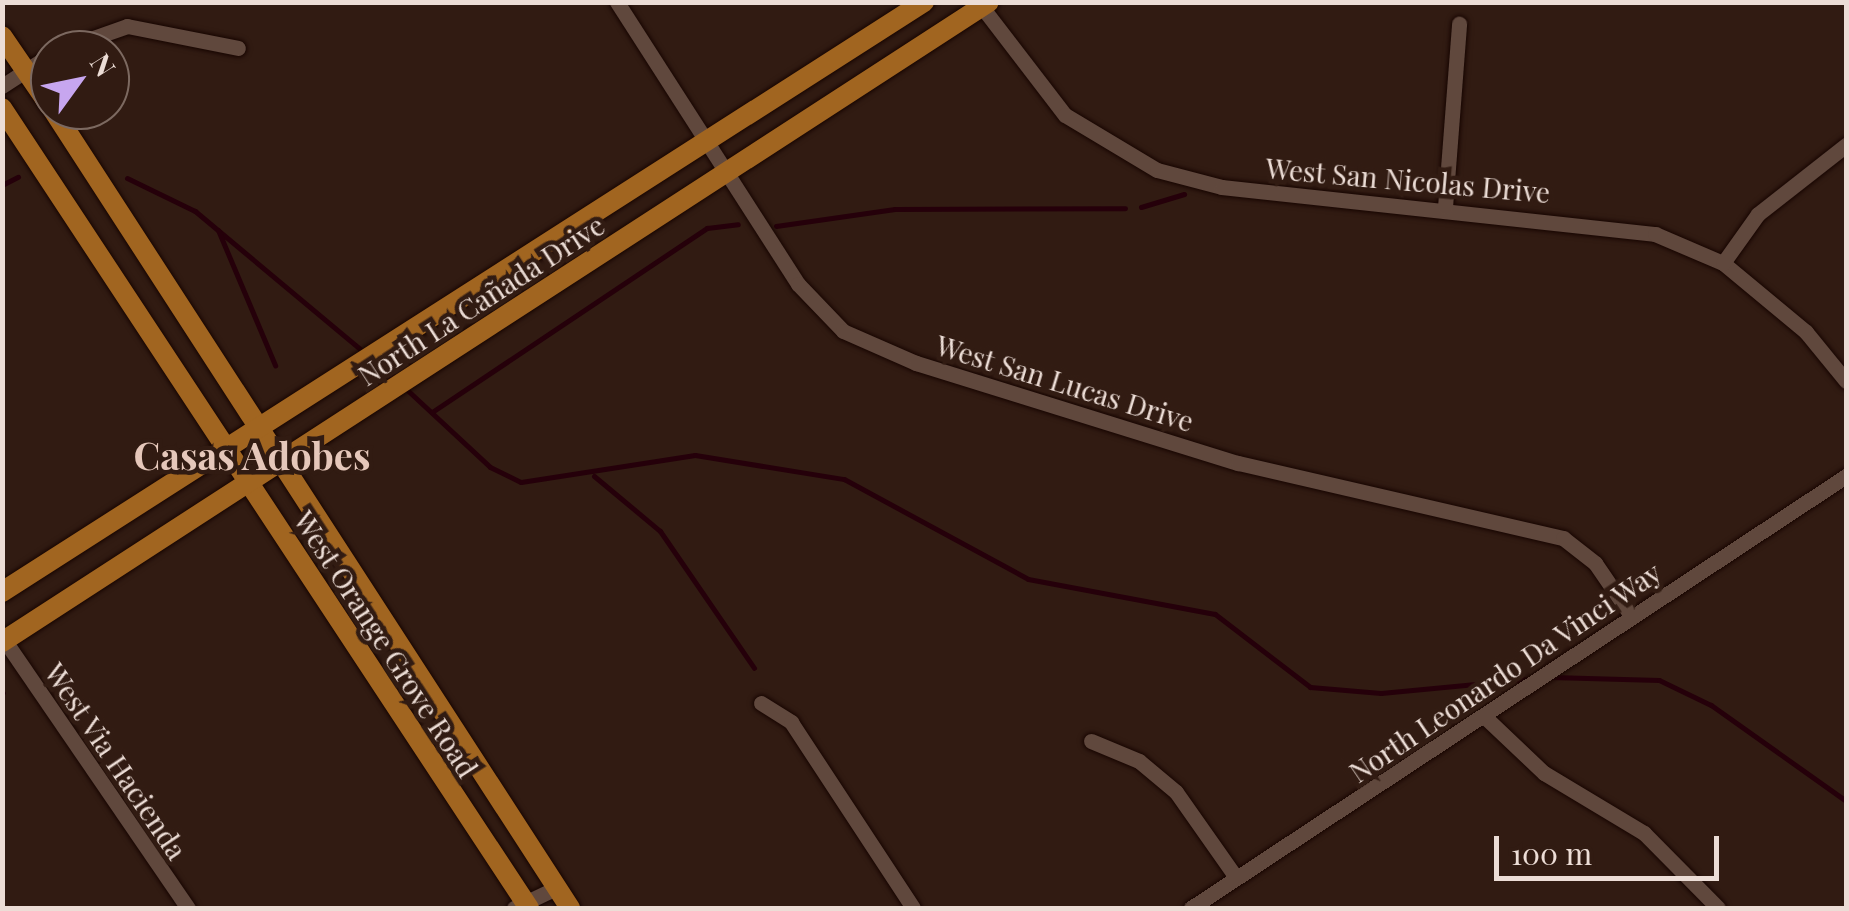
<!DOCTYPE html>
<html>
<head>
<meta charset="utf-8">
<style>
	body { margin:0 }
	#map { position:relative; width:1849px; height:911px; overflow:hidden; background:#311b12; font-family:"Playfair Display",serif }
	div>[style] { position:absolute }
	.stream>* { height:5px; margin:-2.5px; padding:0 2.5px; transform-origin:2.5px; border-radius:2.5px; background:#25000a }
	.roads { filter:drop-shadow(0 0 2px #170501) drop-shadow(0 0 2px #170501) }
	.minor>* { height:15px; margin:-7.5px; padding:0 7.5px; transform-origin:7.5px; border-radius:7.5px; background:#60483d }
	.major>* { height:20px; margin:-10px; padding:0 10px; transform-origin:10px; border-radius:10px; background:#a16520 }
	span { translate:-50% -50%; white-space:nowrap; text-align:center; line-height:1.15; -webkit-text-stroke:9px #311b12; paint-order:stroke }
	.street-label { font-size:28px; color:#ecddd6 }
	.district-label { font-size:38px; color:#e5c7ba; font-weight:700 }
	.frame { position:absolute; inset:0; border:5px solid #ecddd6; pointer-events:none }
	.north { position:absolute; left:30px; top:30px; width:100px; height:100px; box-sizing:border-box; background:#311b12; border:2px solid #7c6960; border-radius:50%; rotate:57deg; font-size:28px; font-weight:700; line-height:40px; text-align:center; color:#ecddd6 }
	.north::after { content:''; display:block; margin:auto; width:35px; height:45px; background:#c7a6ef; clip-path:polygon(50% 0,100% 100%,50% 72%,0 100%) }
	.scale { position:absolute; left:1494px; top:836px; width:225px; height:45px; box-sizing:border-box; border:5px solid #ecddd6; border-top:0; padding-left:12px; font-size:30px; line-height:35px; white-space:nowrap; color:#ecddd6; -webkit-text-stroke:8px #311b12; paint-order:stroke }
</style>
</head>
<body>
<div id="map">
	<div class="stream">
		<div style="left:127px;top:178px;width:76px;rotate:25.9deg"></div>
		<div style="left:195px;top:211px;width:222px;rotate:39.9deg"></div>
		<div style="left:2px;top:185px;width:18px;rotate:-27deg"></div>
		<div style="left:1141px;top:207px;width:45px;rotate:-16.8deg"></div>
		<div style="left:776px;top:226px;width:120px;rotate:-8.1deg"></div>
		<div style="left:895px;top:209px;width:230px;rotate:-0.2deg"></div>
		<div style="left:218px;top:230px;width:147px;rotate:67.1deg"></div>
		<div style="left:374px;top:361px;width:28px;rotate:42deg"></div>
		<div style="left:404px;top:387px;width:117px;rotate:42.9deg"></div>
		<div style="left:490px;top:467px;width:34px;rotate:26deg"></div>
		<div style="left:521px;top:482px;width:176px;rotate:-8.8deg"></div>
		<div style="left:695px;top:455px;width:151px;rotate:9.2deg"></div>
		<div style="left:844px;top:479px;width:209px;rotate:28.5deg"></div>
		<div style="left:1028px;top:579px;width:190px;rotate:10.6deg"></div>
		<div style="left:1215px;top:614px;width:120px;rotate:37.5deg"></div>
		<div style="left:1310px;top:687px;width:71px;rotate:4.8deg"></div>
		<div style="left:1381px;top:693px;width:150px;rotate:-5.4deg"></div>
		<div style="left:432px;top:412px;width:331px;rotate:-33.8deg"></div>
		<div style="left:707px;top:228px;width:31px;rotate:-7deg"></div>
		<div style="left:594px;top:476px;width:86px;rotate:39.8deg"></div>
		<div style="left:660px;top:531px;width:166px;rotate:55.5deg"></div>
		<div style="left:1551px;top:677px;width:108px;rotate:1.6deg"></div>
		<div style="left:1659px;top:680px;width:58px;rotate:25.7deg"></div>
		<div style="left:1711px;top:705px;width:166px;rotate:35.4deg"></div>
		<div style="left:2px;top:692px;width:1px;rotate:45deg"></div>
	</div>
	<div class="roads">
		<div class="minor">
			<div style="left:617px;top:2px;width:335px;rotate:57.3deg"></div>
			<div style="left:798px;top:284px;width:65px;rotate:46.2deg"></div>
			<div style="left:843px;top:331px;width:80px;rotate:23.7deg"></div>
			<div style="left:916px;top:363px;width:337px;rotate:17.3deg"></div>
			<div style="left:1238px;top:463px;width:334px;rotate:13deg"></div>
			<div style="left:1563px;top:538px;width:41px;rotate:38deg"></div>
			<div style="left:1595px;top:563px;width:65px;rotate:55.6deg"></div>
			<div style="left:982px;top:7px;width:136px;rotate:52.5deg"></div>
			<div style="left:1065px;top:115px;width:107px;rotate:30.9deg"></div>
			<div style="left:1157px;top:170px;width:67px;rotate:14.7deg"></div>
			<div style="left:1222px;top:187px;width:436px;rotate:6.2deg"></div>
			<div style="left:1655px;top:234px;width:74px;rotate:23.1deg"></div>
			<div style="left:1723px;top:263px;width:108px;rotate:39.7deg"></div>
			<div style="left:1806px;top:332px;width:63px;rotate:50.8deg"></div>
			<div style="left:59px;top:50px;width:72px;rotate:-19.4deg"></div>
			<div style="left:127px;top:26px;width:113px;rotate:11.2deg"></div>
			<div style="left:2px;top:86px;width:57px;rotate:-32.9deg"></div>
			<div style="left:1445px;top:207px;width:184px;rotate:-85.6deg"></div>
			<div style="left:1723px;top:263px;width:60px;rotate:-54.5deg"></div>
			<div style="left:1758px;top:214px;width:112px;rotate:-38.1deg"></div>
			<div style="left:5px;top:641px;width:324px;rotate:55.6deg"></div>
			<div style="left:761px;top:703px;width:36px;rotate:32deg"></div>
			<div style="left:791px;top:722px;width:222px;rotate:56.7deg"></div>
			<div style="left:1487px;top:719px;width:79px;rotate:43.5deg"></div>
			<div style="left:1544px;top:773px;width:117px;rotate:31deg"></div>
			<div style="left:1644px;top:833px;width:105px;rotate:45.4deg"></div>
			<div style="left:1091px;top:741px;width:52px;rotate:22.6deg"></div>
			<div style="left:1139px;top:761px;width:48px;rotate:40deg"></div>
			<div style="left:1176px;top:792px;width:103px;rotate:54.9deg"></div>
			<div style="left:514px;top:908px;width:49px;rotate:-25.5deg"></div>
			<div style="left:1191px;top:908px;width:785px;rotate:-33.41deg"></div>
		</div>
		<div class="major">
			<div style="left:2px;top:36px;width:85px;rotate:55.6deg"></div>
			<div style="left:2px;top:108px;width:958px;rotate:56.63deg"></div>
			<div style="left:53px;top:110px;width:951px;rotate:57.06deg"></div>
			<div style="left:2px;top:592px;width:1095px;rotate:-32.62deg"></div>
			<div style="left:2px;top:642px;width:1176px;rotate:-32.96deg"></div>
		</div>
	</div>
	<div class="street-label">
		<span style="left:1408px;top:180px;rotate:5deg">West San Nicolas Drive</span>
		<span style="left:481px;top:300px;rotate:-33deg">North La Cañada Drive</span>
		<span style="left:1065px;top:383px;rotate:17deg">West San Lucas Drive</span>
		<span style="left:386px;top:644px;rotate:57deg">West Orange Grove Road</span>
		<span style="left:1505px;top:672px;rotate:-34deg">North Leonardo Da Vinci Way</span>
		<span style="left:116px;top:761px;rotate:56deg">West Via Hacienda</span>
	</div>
	<div class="district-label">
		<span style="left:252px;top:455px">Casas Adobes</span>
	</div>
	<div class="frame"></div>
	<div class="north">N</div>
	<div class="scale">100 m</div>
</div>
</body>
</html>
